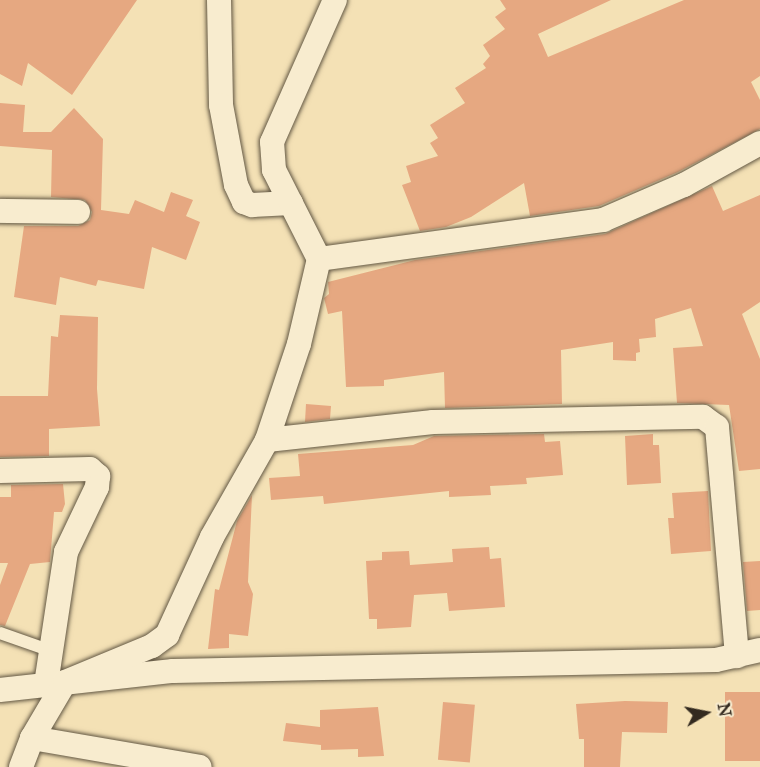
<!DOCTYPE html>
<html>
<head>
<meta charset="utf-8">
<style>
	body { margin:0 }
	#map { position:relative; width:760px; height:767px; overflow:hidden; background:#f4e1b5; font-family:"IM FELL Great Primer",serif }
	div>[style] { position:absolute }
	.building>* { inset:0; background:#e6a881; transform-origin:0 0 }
	.roads { filter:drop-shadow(0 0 2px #635844) drop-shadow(0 0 2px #635844) }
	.lane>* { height:12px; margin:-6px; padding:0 6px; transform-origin:6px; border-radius:6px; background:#f8eccf }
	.street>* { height:24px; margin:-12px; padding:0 12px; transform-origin:12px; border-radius:12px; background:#f8eccf }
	span { translate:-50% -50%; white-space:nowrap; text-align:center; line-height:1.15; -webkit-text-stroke:4.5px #f8eccf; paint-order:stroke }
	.north { position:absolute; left:676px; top:683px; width:60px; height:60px; -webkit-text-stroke:4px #f8eccf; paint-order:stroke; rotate:80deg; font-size:16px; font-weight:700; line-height:24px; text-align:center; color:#332a1f }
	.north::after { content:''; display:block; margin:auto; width:21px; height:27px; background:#332a1f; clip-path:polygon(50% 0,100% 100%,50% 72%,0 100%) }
</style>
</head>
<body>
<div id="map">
	<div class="building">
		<div style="clip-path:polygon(0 0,137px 0,72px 95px,28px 63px,22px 86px,0 74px)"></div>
		<div style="clip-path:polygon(500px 0,611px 0,538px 34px,548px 57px,684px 0,760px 0,760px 76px,751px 82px,760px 100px,760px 129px,678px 172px,599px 206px,530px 216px,524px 183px,471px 217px,446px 227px,420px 231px,402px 185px,411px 182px,406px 166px,438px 156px,430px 143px,438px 138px,430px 125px,465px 103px,455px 88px,486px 68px,483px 64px,490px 56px,483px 45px,505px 29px,495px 17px,506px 9px)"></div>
		<div style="clip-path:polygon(0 103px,25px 105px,23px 132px,51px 132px,74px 108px,103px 139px,101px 210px,129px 214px,135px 200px,164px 212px,171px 192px,193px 200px,186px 216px,200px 222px,186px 260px,152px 247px,144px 289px,98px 280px,96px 286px,60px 277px,56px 305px,14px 297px,24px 226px,78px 226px,90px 220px,92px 212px,85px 200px,51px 197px,52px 150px,0 146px)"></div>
		<div style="clip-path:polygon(712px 186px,723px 211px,760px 195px,760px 302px,742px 314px,760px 359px,760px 469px,739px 471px,729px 405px,677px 403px,673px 348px,703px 346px,691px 308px,655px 319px,656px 337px,639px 339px,640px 352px,636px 353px,636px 361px,613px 360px,613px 342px,561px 350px,562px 404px,445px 408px,444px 372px,384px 380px,384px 386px,346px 387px,342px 311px,328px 314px,324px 298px,329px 294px,328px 282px,415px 260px,605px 234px)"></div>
		<div style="clip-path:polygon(60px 315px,98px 317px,97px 389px,100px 426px,49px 429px,49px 456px,0 457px,0 396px,48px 396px,51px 336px,58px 337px)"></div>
		<div style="clip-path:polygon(306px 404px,331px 406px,330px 419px,305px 422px)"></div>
		<div style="clip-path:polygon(544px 434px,545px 442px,560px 441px,563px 475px,526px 478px,527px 484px,490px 486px,491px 495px,449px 497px,449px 491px,324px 504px,323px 496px,271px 500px,269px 478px,300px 476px,298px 454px,413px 445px,434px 436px)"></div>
		<div style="clip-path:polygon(653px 434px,653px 445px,659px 445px,661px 483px,627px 485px,625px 436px)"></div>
		<div style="clip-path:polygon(63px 484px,65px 504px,62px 512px,54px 512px,50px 562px,30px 564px,5px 626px,0 625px,0 585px,8px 563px,0 563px,0 497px,11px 497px,11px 485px)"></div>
		<div style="clip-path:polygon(708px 491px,711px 551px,671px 554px,668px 518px,674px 518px,672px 493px)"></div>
		<div style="clip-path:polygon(252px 495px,248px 582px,253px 594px,248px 636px,229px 634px,229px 648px,208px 649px,215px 589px,219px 590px,237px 521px)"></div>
		<div style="clip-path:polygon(489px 547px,490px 559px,501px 558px,505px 607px,449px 611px,447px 593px,414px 595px,411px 627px,377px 629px,377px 619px,369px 619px,366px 561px,382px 560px,382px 552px,409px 551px,410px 565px,453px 562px,452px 549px)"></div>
		<div style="clip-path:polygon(760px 561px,760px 610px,747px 611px,743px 562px)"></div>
		<div style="left:760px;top:692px;width:69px;height:35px;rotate:90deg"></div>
		<div style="clip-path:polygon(625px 701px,668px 702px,667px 733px,622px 732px,620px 767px,584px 767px,584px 739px,579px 739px,576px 704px)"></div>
		<div style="left:443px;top:702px;width:32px;height:58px;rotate:5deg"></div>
		<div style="clip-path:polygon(378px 707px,384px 756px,358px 757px,358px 749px,321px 750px,321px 745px,283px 741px,286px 723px,320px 727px,320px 710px)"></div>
	</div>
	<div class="roads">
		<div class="lane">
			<div style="left:0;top:633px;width:54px;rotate:19.4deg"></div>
		</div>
		<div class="street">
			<div style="left:219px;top:0;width:105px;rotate:88.9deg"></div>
			<div style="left:221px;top:105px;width:81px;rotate:79.4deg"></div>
			<div style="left:236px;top:185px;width:19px;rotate:65deg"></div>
			<div style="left:244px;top:202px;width:9px;rotate:21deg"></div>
			<div style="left:252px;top:205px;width:39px;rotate:-3deg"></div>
			<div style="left:0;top:211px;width:78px;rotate:0.7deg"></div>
			<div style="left:319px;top:259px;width:287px;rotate:-7.8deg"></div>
			<div style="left:603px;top:220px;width:88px;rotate:-23.4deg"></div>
			<div style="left:684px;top:185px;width:87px;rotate:-28.9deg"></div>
			<div style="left:267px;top:440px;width:167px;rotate:-6.2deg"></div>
			<div style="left:433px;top:422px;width:270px;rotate:-1.1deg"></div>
			<div style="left:703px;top:417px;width:17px;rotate:36deg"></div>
			<div style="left:717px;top:427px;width:230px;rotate:85deg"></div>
			<div style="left:0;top:471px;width:90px;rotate:-1.3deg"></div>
			<div style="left:90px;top:469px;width:11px;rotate:41deg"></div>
			<div style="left:98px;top:476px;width:11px;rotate:95deg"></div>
			<div style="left:97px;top:487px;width:72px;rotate:115.5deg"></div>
			<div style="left:66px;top:552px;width:134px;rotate:98.6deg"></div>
			<div style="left:0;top:690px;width:174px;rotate:-6.3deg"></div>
			<div style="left:173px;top:671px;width:543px;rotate:-1.16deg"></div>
			<div style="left:716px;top:660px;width:45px;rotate:-12.8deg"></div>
			<div style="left:32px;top:738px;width:170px;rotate:9.8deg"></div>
			<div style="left:21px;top:767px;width:31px;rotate:-69deg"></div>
			<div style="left:32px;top:738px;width:65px;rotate:-59.5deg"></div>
			<div style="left:65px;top:682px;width:94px;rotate:-22.5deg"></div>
			<div style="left:152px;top:646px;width:19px;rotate:-36deg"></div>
			<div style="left:167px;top:635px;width:108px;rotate:-65.3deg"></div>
			<div style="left:212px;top:537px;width:112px;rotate:-60.4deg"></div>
			<div style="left:267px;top:440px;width:101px;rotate:-71.6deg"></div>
			<div style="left:299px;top:344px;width:87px;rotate:-76.8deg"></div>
			<div style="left:319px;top:259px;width:100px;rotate:-116.8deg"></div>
			<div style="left:274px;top:170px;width:28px;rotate:-94deg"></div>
			<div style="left:272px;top:142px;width:155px;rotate:-66.1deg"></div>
		</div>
	</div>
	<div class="north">N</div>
</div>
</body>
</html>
